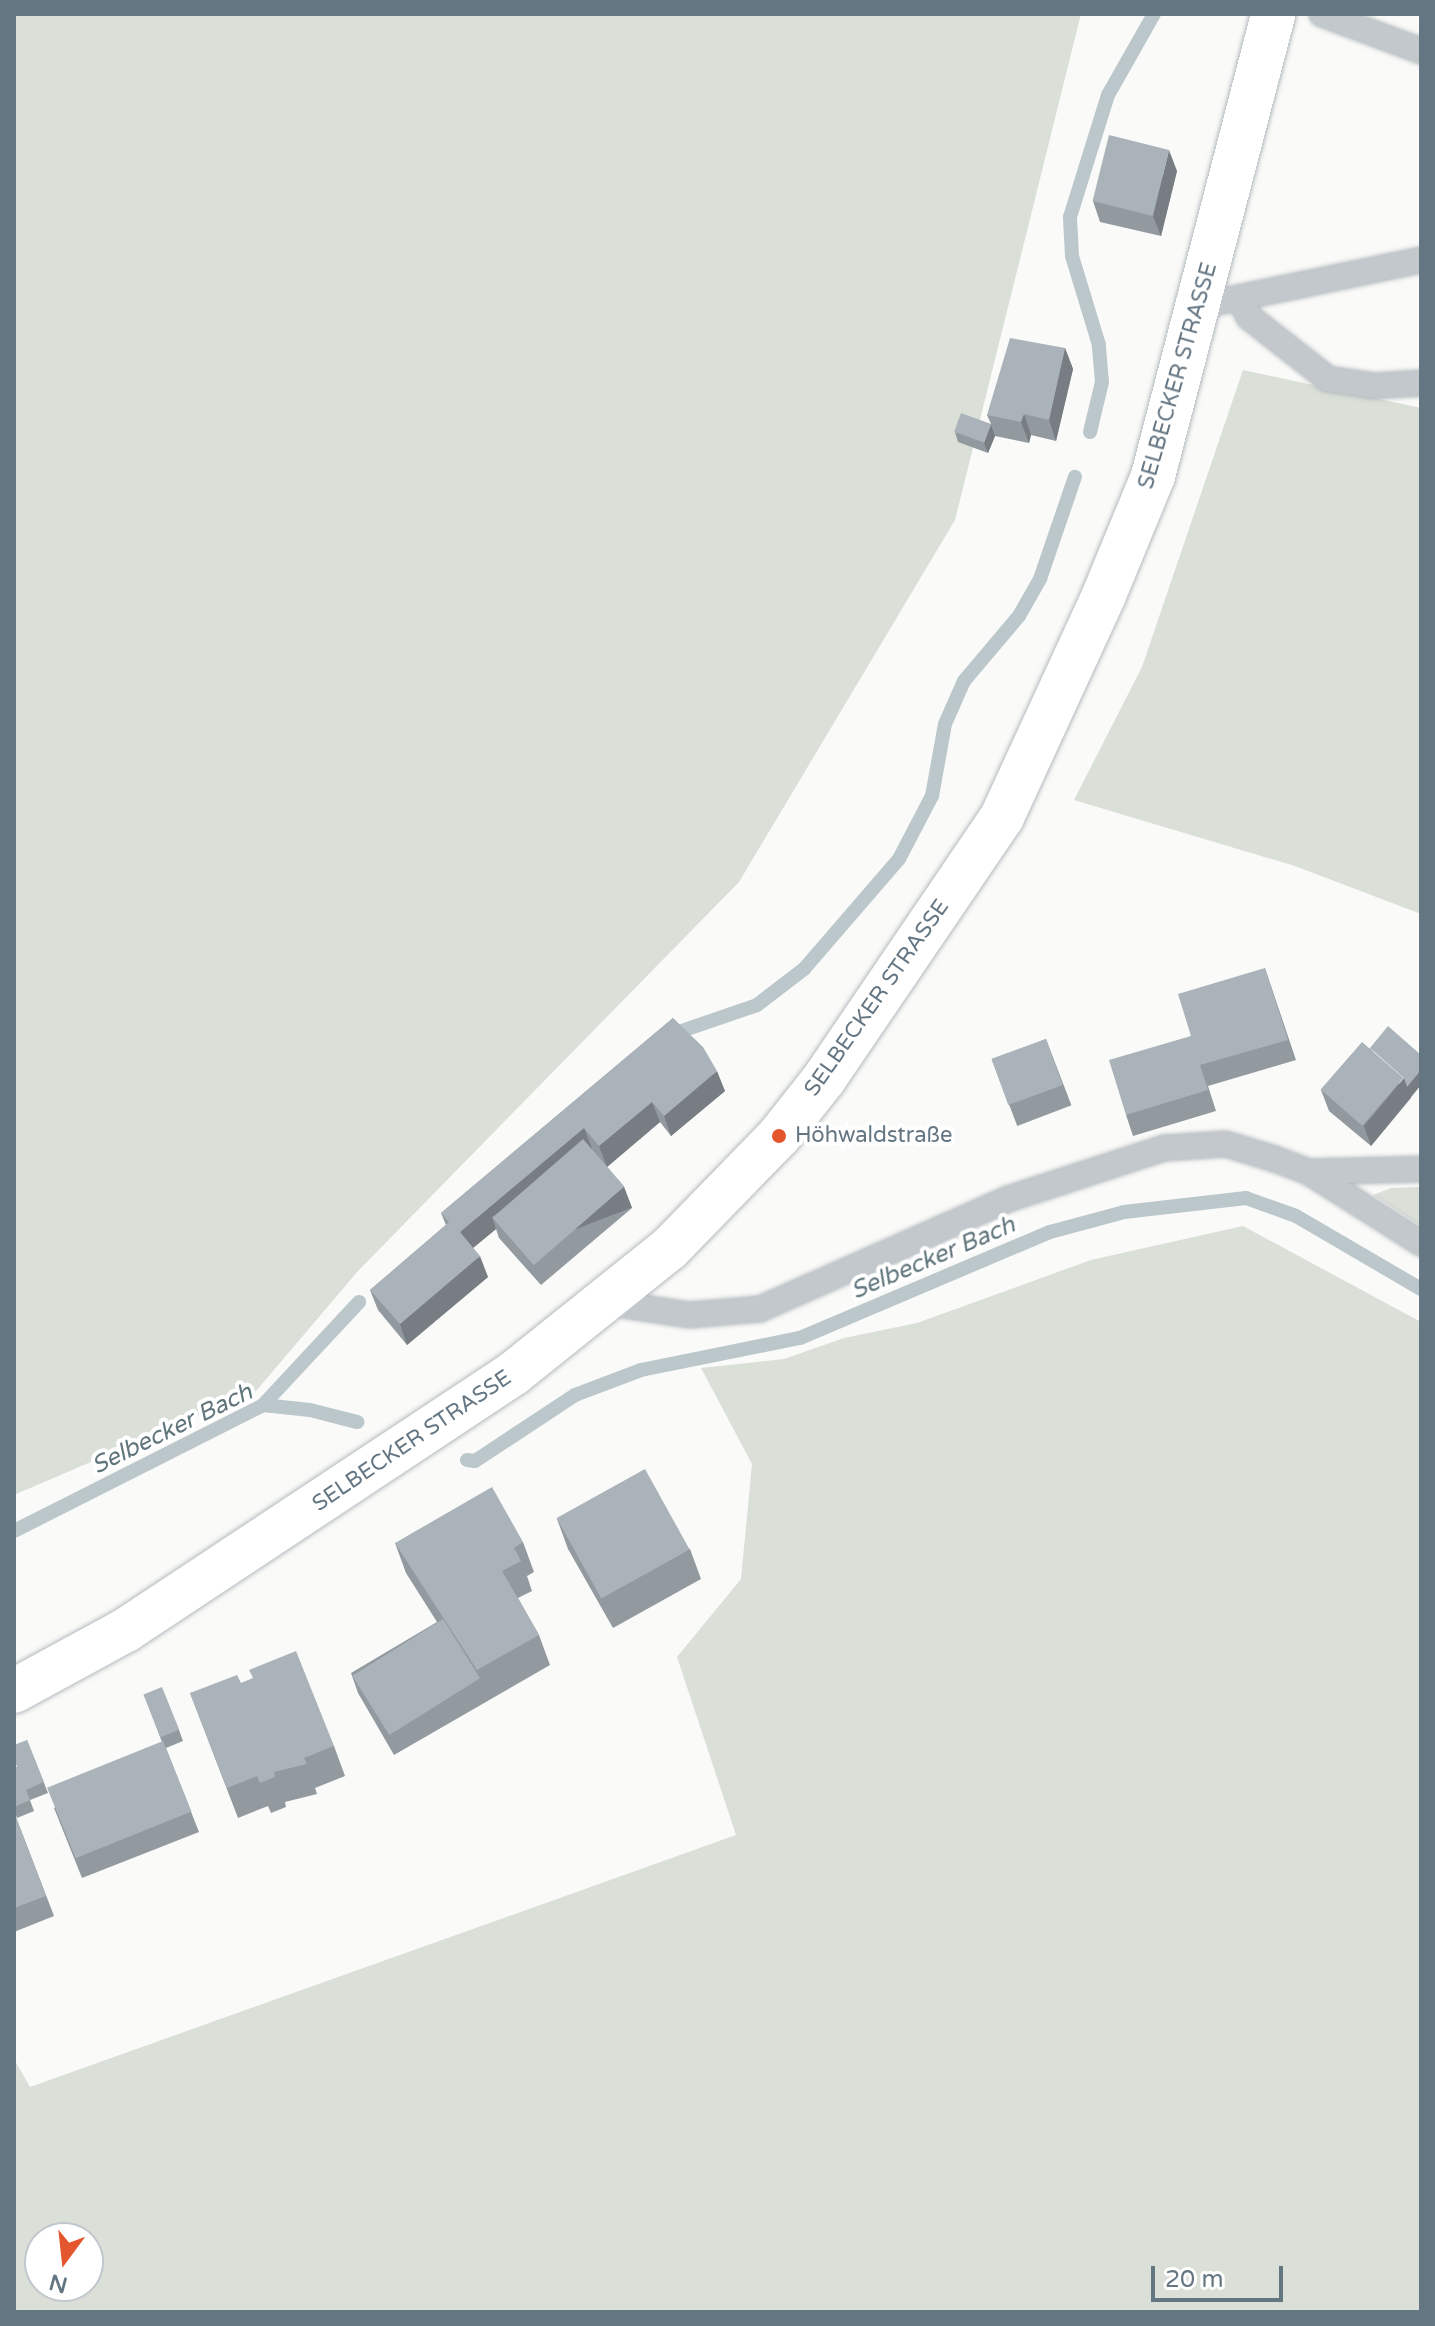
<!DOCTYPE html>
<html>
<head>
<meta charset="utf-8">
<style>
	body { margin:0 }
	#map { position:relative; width:1435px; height:2326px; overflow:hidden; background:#fafaf8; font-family:"Varela Round",sans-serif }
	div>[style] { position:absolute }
	.green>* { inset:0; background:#dadfd7 }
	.stream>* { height:14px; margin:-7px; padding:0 7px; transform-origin:7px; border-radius:7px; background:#bbc7cb }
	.roads { filter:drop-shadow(0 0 2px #b3babf) drop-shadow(0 0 2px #b3babf) }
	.service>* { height:24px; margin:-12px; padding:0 12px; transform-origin:12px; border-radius:12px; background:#c3c8cc }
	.secondary>* { height:44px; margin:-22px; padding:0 22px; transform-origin:22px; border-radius:22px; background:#fff }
	.wall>* { inset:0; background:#929a9f; transform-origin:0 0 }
	.shaded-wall>* { inset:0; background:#777d82; transform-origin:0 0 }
	.building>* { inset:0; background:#aab3b9; transform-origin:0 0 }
	.dots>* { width:22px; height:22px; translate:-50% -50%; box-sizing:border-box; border:4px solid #fff; border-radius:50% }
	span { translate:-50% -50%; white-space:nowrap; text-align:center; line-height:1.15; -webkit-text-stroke:8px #fff; paint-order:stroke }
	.street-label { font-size:22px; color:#657683 }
	.poi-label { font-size:22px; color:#657683 }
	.left { translate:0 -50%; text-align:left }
	.water-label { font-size:24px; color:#60757c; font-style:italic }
	.frame { position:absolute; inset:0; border:16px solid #657683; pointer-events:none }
	.north { position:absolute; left:24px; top:2222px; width:80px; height:80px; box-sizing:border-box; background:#fff; border:2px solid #c1c8cd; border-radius:50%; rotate:195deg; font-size:22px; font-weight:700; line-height:32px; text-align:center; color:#657683 }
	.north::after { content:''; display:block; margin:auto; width:28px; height:36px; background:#e4572e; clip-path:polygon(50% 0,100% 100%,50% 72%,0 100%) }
	.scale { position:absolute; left:1151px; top:2266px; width:132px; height:36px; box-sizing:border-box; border:4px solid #657683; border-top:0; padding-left:10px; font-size:24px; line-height:28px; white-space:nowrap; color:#657683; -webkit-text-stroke:6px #fff; paint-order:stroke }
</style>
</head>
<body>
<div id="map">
	<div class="green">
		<div style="clip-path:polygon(14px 14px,1081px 14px,955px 520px,739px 882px,358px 1271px,256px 1391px,14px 1495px)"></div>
		<div style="clip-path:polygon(1243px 370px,1421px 408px,1421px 914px,1295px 866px,1074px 800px,1142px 667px)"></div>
		<div style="clip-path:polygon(1421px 1187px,1421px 1226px,1373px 1195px,1391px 1188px)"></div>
		<div style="clip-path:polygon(evenodd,1243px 1226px,1421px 1322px,1421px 2312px,14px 2312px,14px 2059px,30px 2087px,736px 1835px,677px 1657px,741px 1579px,752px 1464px,701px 1368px,784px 1359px,844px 1338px,917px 1323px,1091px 1260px,1243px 1226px,40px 2238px,88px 2238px,88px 2286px,40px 2286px,40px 2238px)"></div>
	</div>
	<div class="stream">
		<div style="left:1090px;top:432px;width:51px;rotate:-76.5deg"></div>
		<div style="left:1102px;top:382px;width:37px;rotate:-95deg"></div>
		<div style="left:1099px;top:345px;width:93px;rotate:-106.9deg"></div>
		<div style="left:1072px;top:256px;width:39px;rotate:-93deg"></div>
		<div style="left:1070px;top:217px;width:128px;rotate:-72.7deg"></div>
		<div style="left:1108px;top:95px;width:93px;rotate:-60.4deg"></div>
		<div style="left:670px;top:1035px;width:92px;rotate:-19deg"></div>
		<div style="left:757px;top:1005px;width:59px;rotate:-37.5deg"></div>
		<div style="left:804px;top:969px;width:145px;rotate:-49.2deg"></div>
		<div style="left:899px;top:859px;width:71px;rotate:-62.4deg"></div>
		<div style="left:932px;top:796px;width:73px;rotate:-79.8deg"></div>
		<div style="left:945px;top:724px;width:47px;rotate:-66.2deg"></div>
		<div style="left:964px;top:681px;width:85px;rotate:-49.8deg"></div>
		<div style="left:1019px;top:616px;width:43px;rotate:-60.4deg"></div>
		<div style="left:1040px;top:579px;width:108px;rotate:-71.1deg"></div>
		<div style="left:263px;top:1405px;width:141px;rotate:-47deg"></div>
		<div style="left:467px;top:1460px;width:8px;rotate:7deg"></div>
		<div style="left:475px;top:1461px;width:120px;rotate:-33.4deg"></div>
		<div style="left:575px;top:1395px;width:71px;rotate:-20.7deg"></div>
		<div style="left:641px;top:1370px;width:162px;rotate:-11.4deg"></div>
		<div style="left:800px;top:1338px;width:272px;rotate:-23deg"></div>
		<div style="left:1050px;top:1232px;width:77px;rotate:-15.1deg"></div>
		<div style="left:1124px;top:1212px;width:123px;rotate:-6.5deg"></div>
		<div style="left:1246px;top:1198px;width:53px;rotate:19.8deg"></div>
		<div style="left:1296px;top:1216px;width:145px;rotate:30.3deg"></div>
		<div style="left:14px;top:1531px;width:279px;rotate:-26.8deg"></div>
		<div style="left:263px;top:1405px;width:47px;rotate:6.1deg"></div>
		<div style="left:310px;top:1410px;width:49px;rotate:14.3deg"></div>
	</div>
	<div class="roads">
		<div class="service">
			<div style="left:1322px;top:14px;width:106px;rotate:20.5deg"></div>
			<div style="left:1239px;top:298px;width:21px;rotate:62deg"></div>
			<div style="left:1249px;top:317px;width:100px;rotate:38.1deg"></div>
			<div style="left:1328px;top:379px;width:48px;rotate:8.5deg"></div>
			<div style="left:1375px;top:386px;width:46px;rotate:-3.7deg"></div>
			<div style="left:1199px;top:306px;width:227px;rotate:-11.7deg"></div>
			<div style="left:1309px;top:1172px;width:112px;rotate:-1.5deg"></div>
			<div style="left:603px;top:1302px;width:88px;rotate:8.5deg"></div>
			<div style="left:690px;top:1315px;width:70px;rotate:-4.9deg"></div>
			<div style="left:760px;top:1309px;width:271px;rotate:-23.9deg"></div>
			<div style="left:1008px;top:1199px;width:164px;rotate:-18.1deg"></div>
			<div style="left:1164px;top:1148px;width:62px;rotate:-3.7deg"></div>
			<div style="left:1226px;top:1144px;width:51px;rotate:17deg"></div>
			<div style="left:1275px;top:1159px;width:36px;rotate:21deg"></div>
			<div style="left:1309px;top:1172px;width:133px;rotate:32.4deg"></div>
		</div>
		<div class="secondary">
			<div style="left:14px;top:1691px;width:128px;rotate:-28.6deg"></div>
			<div style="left:126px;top:1630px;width:465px;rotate:-33.5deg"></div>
			<div style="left:514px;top:1373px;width:198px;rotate:-38.7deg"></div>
			<div style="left:669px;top:1249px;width:158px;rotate:-45.8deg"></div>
			<div style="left:779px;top:1136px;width:73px;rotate:-51.7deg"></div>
			<div style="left:824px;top:1079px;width:317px;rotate:-55.8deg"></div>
			<div style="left:1002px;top:817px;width:244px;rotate:-65.3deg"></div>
			<div style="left:1104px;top:595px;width:129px;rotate:-67.6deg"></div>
			<div style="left:1153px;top:476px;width:477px;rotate:-75.4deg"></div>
		</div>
	</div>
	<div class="wall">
		<div style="clip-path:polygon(1177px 171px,1161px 236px,1100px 222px,1093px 201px)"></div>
		<div style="clip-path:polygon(1065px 348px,1073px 369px,1056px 441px,1031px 435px,1029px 443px,995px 436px,988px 453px,958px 442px,955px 432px,991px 424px,987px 415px)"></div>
		<div style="clip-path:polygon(1265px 968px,1296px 1060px,1208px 1086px,1216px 1111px,1133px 1136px,1126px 1115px,1191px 1036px)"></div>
		<div style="clip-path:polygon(673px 1018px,725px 1091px,671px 1136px,660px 1122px,607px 1167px,624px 1187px,632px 1208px,541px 1285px,499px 1238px,496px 1229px,473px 1248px,488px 1277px,407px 1345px,378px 1310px,370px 1290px,446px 1225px,441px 1213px)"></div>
		<div style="left:1046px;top:1039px;width:71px;height:58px;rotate:69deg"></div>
		<div style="clip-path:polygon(1370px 1048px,1411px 1098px,1371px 1146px,1329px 1111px,1321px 1090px)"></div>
		<div style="clip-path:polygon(557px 1519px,690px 1549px,701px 1579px,613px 1628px,568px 1549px)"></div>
		<div style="clip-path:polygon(523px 1542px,534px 1572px,527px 1576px,532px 1591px,518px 1598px,539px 1635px,550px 1665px,394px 1755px,358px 1693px,351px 1673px,437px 1622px,406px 1573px,395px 1543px)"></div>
		<div style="clip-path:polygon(241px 1683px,334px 1746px,345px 1776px,315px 1788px,317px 1794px,285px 1802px,286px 1807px,271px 1813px,268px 1806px,238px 1818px,190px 1693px)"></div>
		<div style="clip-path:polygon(144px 1695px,179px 1730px,183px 1741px,166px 1748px,199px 1832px,82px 1878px,54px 1808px,162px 1742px)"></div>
		<div style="clip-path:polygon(27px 1740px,48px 1793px,30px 1800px,34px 1811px,17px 1818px,14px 1811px,14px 1768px,17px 1767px)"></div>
		<div style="clip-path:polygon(14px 1812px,54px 1916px,14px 1932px)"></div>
	</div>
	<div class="shaded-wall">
		<div style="clip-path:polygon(1169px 150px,1177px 171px,1161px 236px,1153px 216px)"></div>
		<div style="clip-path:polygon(1065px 348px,1073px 369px,1056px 441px,1049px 420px)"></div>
		<div style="clip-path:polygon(1024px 414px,1031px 435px,1029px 443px,1021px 422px)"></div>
		<div style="clip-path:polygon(991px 425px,995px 436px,988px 453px,984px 443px)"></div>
		<div style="clip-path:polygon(1421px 1070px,1421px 1085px,1371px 1146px,1364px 1126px,1404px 1078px)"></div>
		<div style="clip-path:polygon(717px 1071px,725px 1091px,671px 1136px,664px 1116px)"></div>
		<div style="clip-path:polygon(652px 1102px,660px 1122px,607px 1167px,599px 1146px)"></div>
		<div style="clip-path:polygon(584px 1128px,592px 1148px,492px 1217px,496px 1229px,467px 1253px,460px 1232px)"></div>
		<div style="left:624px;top:1187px;width:22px;height:119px;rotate:69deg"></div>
		<div style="clip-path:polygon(480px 1256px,488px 1277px,407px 1345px,400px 1324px)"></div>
	</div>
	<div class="building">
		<div style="left:1109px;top:135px;width:62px;height:68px;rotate:14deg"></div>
		<div style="clip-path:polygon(1010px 338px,1065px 348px,1049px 420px,1024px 414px,1021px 422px,987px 415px)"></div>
		<div style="left:961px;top:413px;width:32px;height:20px;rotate:20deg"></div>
		<div style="clip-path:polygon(1265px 968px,1288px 1040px,1200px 1065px,1208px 1090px,1126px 1115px,1109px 1060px,1191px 1036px,1178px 994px)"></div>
		<div style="clip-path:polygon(673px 1018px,703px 1047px,717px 1071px,664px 1116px,652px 1102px,599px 1146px,584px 1128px,460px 1232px,480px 1256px,400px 1324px,370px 1290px,449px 1222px,441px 1213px)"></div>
		<div style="clip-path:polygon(1388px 1026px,1421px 1055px,1421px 1070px,1407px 1087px,1404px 1078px,1370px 1048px)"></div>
		<div style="left:1046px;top:1039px;width:49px;height:58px;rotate:70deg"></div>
		<div style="left:1362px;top:1042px;width:55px;height:63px;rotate:41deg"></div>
		<div style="left:583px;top:1139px;width:63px;height:120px;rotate:49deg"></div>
		<div style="left:645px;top:1469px;width:92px;height:101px;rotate:61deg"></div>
		<div style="clip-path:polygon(492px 1487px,523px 1542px,514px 1548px,521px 1561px,502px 1571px,539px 1635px,477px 1670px,395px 1543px)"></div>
		<div style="left:443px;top:1619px;width:70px;height:107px;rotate:58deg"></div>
		<div style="clip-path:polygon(296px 1651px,334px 1746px,304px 1758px,307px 1764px,274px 1772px,275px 1777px,260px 1783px,257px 1776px,227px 1788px,190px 1693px,237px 1675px,241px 1683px,253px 1678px,249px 1670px)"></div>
		<div style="left:162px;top:1687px;width:46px;height:20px;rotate:68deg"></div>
		<div style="clip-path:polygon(27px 1740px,44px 1782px,26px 1790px,30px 1800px,14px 1807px,14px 1768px,17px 1767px,14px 1759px,14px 1745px)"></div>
		<div style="left:163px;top:1741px;width:76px;height:125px;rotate:68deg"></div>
		<div style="clip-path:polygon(14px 1812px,46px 1896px,14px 1908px)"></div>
	</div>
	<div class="dots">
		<div style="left:779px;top:1136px;background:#e4572e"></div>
	</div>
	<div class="street-label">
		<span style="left:1178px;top:376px;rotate:-74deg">SELBECKER STRASSE</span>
		<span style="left:877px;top:998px;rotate:-55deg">SELBECKER STRASSE</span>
		<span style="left:412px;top:1441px;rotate:-34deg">SELBECKER STRASSE</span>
	</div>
	<div class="poi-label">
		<span class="left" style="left:795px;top:1136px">Höhwaldstraße</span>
	</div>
	<div class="water-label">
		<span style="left:933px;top:1258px;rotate:-23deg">Selbecker Bach</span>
		<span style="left:172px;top:1429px;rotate:-26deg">Selbecker Bach</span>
	</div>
	<div class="frame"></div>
	<div class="north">N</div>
	<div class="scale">20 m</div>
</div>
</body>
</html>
